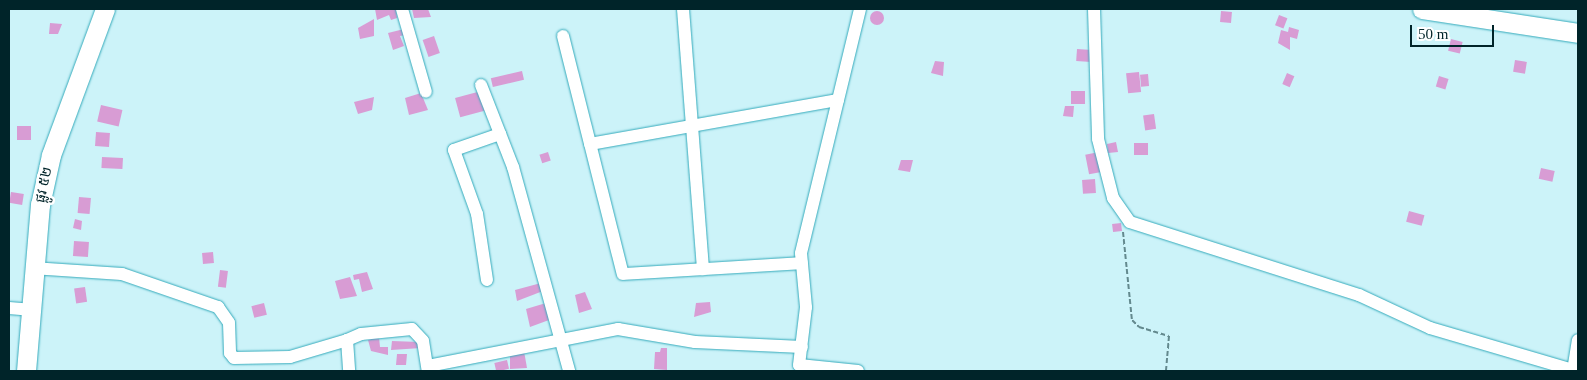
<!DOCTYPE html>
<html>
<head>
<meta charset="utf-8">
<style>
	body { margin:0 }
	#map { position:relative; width:1587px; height:380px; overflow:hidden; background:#ccf3f9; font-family:"Times New Roman","Noto Sans Khmer",serif }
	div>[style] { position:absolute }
	.building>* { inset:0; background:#d89cd4; transform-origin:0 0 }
	.round { border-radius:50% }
	.path>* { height:2px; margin-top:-1px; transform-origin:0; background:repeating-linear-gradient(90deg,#63898e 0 5px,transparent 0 7.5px) }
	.roads { filter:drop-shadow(0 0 1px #34aabb) drop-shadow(0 0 1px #34aabb) }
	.street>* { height:12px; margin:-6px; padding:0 6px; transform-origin:6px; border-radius:6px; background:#fff }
	.secondary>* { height:19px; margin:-9.5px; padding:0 9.5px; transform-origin:9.5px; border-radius:9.5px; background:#fff }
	span { translate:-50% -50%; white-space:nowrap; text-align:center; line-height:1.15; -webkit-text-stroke:5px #fff; paint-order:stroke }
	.street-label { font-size:14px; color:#002429 }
	.frame { position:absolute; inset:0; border:10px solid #002429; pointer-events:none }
	.scale { position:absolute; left:1410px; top:25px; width:84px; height:22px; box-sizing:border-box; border:2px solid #002429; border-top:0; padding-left:6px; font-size:15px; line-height:18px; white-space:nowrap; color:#002429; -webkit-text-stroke:4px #fff; paint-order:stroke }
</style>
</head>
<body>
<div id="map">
	<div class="building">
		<div style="clip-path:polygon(375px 9px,396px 9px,397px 18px,391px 20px,389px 15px,377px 20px)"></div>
		<div style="clip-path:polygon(412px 9px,428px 9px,431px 17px,414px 18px)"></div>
		<div style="left:1221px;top:11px;width:11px;height:11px;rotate:5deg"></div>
		<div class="round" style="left:870px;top:11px;width:14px;height:14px"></div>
		<div style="left:1279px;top:15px;width:9px;height:11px;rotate:21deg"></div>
		<div style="clip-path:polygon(374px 19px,374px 36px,360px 39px,358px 28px)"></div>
		<div style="clip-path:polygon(50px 23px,62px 24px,58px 34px,49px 34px)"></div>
		<div style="clip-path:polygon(1289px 27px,1299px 30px,1297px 39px,1290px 37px,1290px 50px,1278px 43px,1281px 30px,1288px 32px)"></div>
		<div style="clip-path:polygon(404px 29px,406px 35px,400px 36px,404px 46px,393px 50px,388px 33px)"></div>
		<div style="left:434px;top:36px;width:18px;height:12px;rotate:71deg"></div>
		<div style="left:1451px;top:39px;width:12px;height:12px;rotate:14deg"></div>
		<div style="left:1077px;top:49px;width:15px;height:12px;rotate:4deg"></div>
		<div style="left:1515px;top:60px;width:12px;height:12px;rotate:9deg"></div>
		<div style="clip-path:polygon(935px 61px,944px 62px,943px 76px,931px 73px)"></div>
		<div style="left:522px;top:71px;width:9px;height:32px;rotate:77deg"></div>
		<div style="left:1139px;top:72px;width:20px;height:13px;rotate:84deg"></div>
		<div style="left:1287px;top:73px;width:8px;height:12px;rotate:23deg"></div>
		<div style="left:1148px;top:74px;width:12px;height:8px;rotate:85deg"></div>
		<div style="left:1439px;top:76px;width:10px;height:11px;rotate:17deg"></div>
		<div style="left:485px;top:90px;width:20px;height:31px;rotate:75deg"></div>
		<div style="left:1071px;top:91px;width:14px;height:13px"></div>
		<div style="clip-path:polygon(421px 93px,428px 110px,409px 115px,405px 98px)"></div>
		<div style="clip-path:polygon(374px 97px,372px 110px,358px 114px,354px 102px)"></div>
		<div style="left:101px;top:105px;width:22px;height:17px;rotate:13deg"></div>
		<div style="clip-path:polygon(1065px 106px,1074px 106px,1073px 117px,1063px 116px)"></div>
		<div style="left:1154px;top:114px;width:15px;height:11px;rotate:82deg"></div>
		<div style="left:17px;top:126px;width:14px;height:14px"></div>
		<div style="left:96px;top:132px;width:14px;height:14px;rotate:4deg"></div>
		<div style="clip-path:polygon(1116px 142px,1118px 152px,1108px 153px,1107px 144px)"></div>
		<div style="left:1134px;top:143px;width:14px;height:12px"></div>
		<div style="left:548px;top:152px;width:9px;height:9px;rotate:72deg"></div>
		<div style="left:1099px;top:152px;width:20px;height:14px;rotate:79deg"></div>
		<div style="left:102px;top:157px;width:21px;height:11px;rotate:3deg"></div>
		<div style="clip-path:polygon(901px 160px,913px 160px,910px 172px,898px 170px)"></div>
		<div style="left:1541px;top:168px;width:14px;height:11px;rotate:12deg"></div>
		<div style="left:1095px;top:179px;width:14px;height:13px;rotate:86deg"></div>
		<div style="left:11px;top:192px;width:13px;height:11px;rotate:9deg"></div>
		<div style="left:79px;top:197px;width:12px;height:16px;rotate:5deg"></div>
		<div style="left:1409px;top:211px;width:16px;height:11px;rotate:15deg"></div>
		<div style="clip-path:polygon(75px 219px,82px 221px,81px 230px,73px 228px)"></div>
		<div style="left:1121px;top:223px;width:8px;height:9px;rotate:83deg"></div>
		<div style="left:74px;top:241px;width:15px;height:15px;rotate:4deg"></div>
		<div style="left:213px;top:252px;width:11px;height:11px;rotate:85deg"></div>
		<div style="left:220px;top:270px;width:8px;height:17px;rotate:7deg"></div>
		<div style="clip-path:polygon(367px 272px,373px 289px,362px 292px,359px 279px,354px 280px,353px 275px)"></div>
		<div style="clip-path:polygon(350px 277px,357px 296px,340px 299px,335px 281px)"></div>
		<div style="clip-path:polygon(541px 283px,543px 291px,517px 301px,515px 290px)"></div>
		<div style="left:85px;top:287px;width:15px;height:11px;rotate:82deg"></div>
		<div style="clip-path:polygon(585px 292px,592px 309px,579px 313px,575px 295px)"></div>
		<div style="clip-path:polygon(710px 302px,711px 312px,694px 317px,696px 303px)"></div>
		<div style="left:264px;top:303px;width:12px;height:13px;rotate:76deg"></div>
		<div style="clip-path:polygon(546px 303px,549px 320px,530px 327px,526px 309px)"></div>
		<div style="clip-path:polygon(379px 337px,380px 347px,388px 347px,388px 355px,371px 351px,368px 340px)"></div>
		<div style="clip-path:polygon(392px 341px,419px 342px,421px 348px,391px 350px)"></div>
		<div style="clip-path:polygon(661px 348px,667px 348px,667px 370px,654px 369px,655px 352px,660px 352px)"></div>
		<div style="clip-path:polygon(524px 351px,527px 368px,510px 369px,510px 353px)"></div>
		<div style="clip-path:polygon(397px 354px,407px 354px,406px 365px,396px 365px)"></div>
		<div style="left:507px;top:360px;width:9px;height:13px;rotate:77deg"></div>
	</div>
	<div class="path">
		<div style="left:1123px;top:232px;width:88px;rotate:84.2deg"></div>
		<div style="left:1132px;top:320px;width:10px;rotate:45deg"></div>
		<div style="left:1139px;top:327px;width:31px;rotate:17deg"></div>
		<div style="left:1169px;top:336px;width:35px;rotate:95deg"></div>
	</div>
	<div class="roads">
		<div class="street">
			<div style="left:402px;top:9px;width:86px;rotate:73.9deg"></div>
			<div style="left:683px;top:9px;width:261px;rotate:85.6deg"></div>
			<div style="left:1094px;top:9px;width:130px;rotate:88.2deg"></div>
			<div style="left:1098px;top:139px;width:61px;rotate:75.7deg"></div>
			<div style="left:1113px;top:198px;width:29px;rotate:55deg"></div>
			<div style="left:1130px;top:222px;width:240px;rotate:17.7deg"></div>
			<div style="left:1359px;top:295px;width:78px;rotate:24.9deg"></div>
			<div style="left:1430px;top:328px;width:149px;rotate:16.4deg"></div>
			<div style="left:563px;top:36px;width:245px;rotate:75.9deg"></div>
			<div style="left:623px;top:274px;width:179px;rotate:-3.5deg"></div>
			<div style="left:481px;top:85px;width:88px;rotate:68.7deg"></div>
			<div style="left:513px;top:167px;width:212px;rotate:74.6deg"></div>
			<div style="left:590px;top:144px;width:252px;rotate:-10.1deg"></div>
			<div style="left:32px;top:268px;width:90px;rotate:3.8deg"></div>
			<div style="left:122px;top:274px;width:102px;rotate:19deg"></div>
			<div style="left:218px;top:307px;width:19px;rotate:55deg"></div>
			<div style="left:229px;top:323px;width:30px;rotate:88deg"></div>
			<div style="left:230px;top:353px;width:6px;rotate:51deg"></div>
			<div style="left:234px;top:358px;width:56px;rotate:-1deg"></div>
			<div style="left:290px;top:357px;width:59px;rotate:-16.6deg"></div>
			<div style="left:347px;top:340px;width:31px;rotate:86deg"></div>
			<div style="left:487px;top:280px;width:67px;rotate:-98.6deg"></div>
			<div style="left:477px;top:214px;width:68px;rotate:-109.8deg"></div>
			<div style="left:454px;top:150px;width:49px;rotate:-19.2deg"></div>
			<div style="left:9px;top:308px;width:21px;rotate:5deg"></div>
			<div style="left:347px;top:340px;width:15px;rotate:-23deg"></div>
			<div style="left:361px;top:334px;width:51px;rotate:-5.6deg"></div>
			<div style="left:412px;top:329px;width:16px;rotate:47deg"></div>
			<div style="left:423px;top:341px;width:30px;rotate:81deg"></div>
			<div style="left:428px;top:366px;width:194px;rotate:-11deg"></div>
			<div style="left:618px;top:329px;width:78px;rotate:9.6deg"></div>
			<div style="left:695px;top:342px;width:107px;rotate:2.7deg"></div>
			<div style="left:858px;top:371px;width:59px;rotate:-174.2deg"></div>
			<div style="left:799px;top:365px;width:58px;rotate:-83.1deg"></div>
			<div style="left:806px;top:307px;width:54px;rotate:-95.3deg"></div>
			<div style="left:801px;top:253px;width:251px;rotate:-76.4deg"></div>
			<div style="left:1573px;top:371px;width:31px;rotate:-81deg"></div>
		</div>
		<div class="secondary">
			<div style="left:1422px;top:9px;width:158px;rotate:8.7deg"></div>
			<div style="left:26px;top:371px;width:167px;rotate:-85.2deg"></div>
			<div style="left:40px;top:205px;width:51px;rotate:-77.6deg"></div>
			<div style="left:51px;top:155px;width:156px;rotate:-69.7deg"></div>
		</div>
	</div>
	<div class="street-label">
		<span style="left:44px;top:185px;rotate:-78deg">ផ្លូវ ៥២</span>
	</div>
	<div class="frame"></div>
	<div class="scale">50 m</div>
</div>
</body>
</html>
